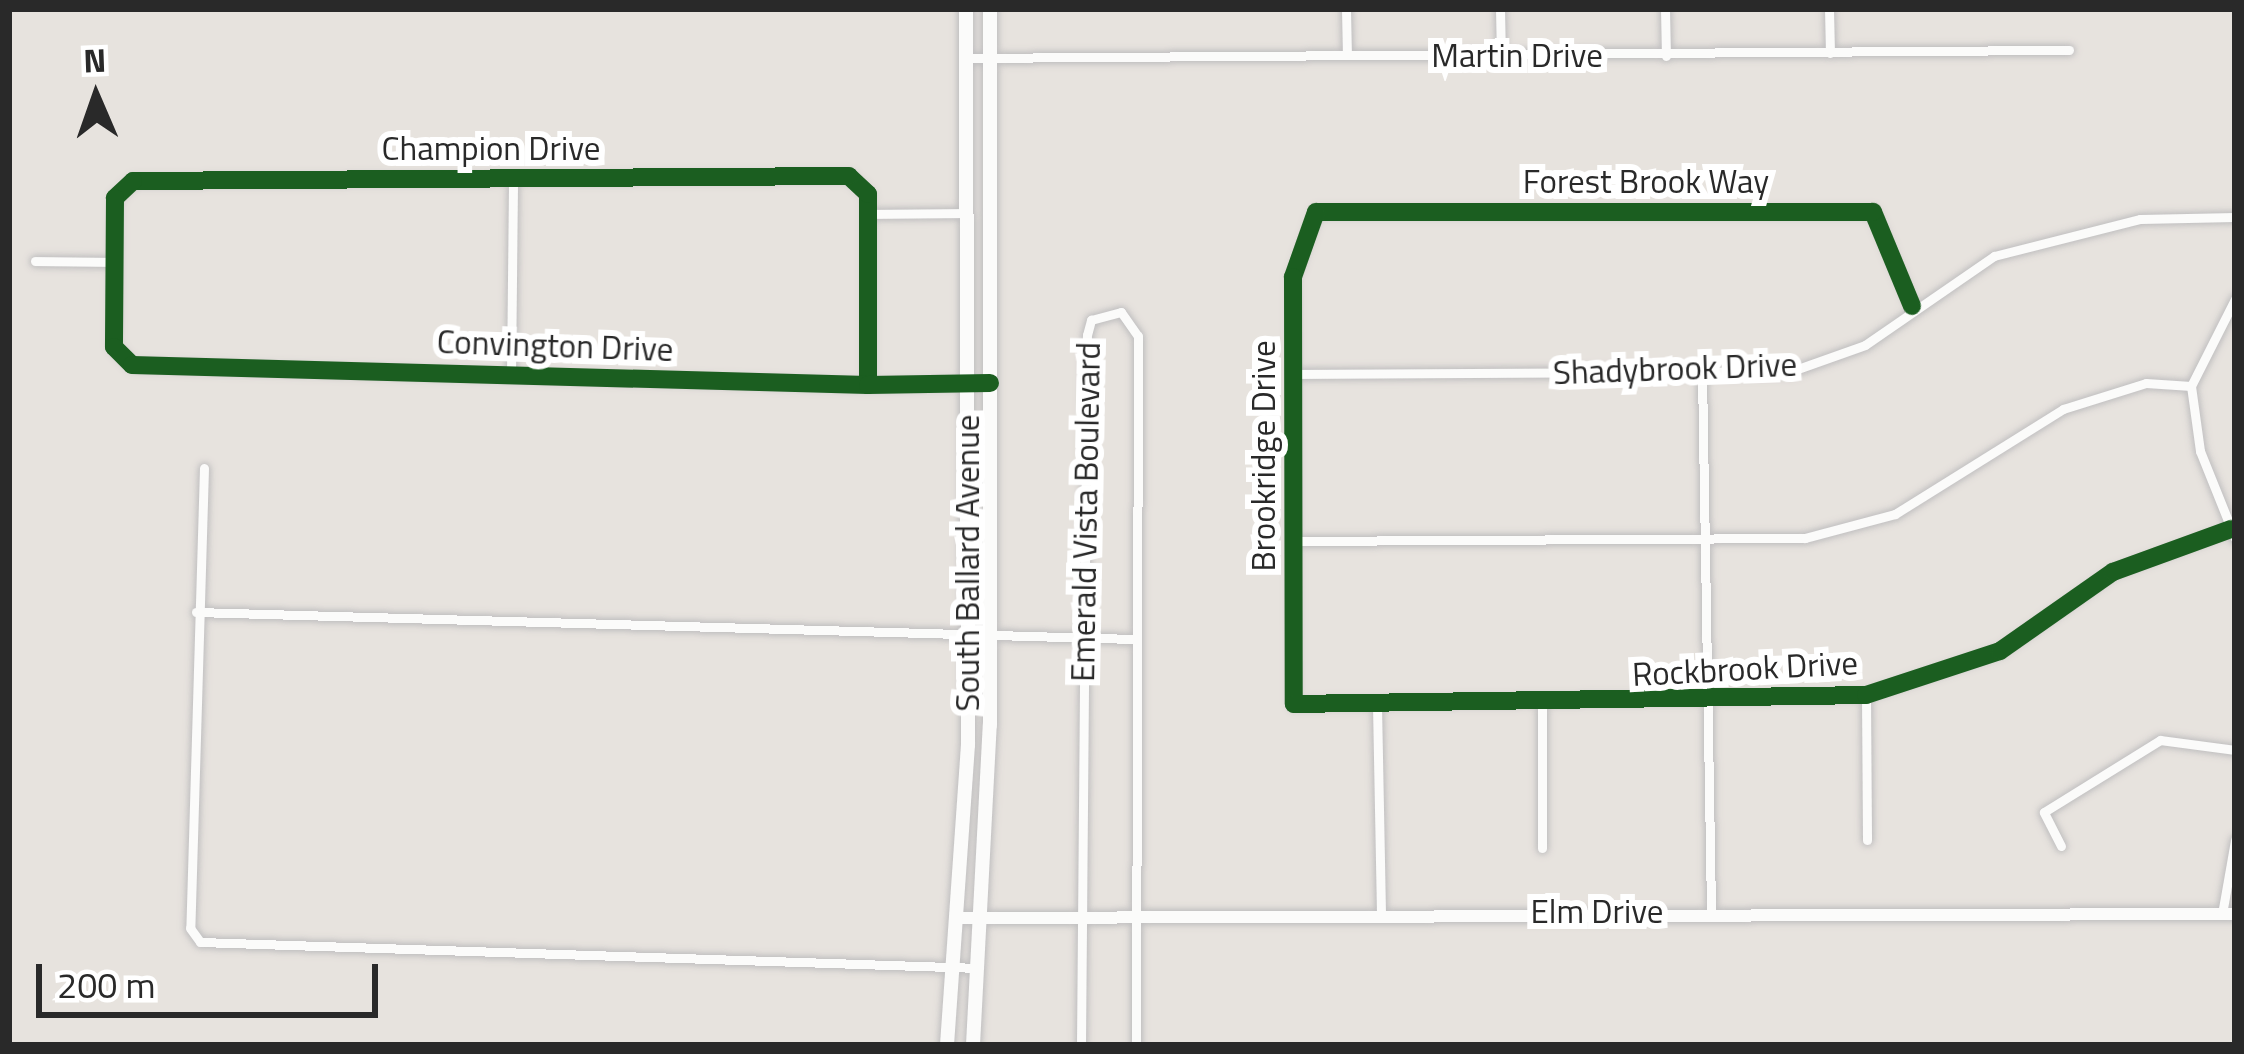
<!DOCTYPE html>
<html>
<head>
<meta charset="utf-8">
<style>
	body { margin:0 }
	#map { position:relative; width:2244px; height:1054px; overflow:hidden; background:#e7e3de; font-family:"Titillium Web",sans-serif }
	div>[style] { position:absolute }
	.roads { filter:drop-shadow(0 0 3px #c0bfc0) drop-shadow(0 0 3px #c0bfc0) }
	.minor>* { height:9px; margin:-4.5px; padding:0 4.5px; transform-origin:4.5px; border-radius:4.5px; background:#fbfbfa }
	.tertiary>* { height:12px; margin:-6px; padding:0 6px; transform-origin:6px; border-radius:6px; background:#fbfbfa }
	.secondary>* { height:14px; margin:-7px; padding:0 7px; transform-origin:7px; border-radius:7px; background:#fbfbfa }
	.cycleway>* { height:18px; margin:-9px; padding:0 9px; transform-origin:9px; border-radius:9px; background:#1b5e20 }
	span { translate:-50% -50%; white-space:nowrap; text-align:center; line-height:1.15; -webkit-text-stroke:12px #fff; paint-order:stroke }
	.street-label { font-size:33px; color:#292929 }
	.frame { position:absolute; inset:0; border:12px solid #292929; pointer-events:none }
	.north { position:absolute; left:36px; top:36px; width:120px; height:120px; -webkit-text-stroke:9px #fff; paint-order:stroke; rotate:358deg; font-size:33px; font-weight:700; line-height:48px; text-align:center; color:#292929 }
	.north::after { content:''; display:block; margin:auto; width:42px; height:54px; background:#292929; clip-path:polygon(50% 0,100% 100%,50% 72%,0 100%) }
	.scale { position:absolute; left:36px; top:964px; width:342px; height:54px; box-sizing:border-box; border:6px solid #292929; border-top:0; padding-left:15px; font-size:36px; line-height:42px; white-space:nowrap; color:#292929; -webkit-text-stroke:9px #fff; paint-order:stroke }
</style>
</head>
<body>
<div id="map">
	<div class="roads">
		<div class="minor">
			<div style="left:1346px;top:9px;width:46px;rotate:88.8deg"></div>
			<div style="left:1500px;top:9px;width:47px;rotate:88.8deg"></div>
			<div style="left:1665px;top:9px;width:47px;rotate:88.8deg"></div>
			<div style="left:1829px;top:9px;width:44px;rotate:88.7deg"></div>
			<div style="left:965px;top:58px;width:1104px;rotate:-0.42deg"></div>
			<div style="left:868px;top:214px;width:98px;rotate:-0.6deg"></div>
			<div style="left:35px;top:261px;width:78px;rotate:0.7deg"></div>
			<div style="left:2235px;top:299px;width:97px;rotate:116.8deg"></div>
			<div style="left:2191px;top:386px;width:66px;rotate:82.1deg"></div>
			<div style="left:2200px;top:451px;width:94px;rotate:68.1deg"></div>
			<div style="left:1912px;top:306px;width:102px;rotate:-112.5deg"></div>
			<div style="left:1873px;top:212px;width:557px;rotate:180deg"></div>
			<div style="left:1316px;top:212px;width:69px;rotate:109.5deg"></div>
			<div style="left:1293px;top:277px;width:427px;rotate:89.9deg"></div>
			<div style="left:1294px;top:704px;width:572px;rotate:-0.9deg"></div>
			<div style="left:1866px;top:695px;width:141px;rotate:-18.2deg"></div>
			<div style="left:2000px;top:651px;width:138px;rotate:-35deg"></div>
			<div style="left:2113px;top:572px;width:126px;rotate:-20deg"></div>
			<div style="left:1702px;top:373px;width:537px;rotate:89.04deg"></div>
			<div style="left:1293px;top:374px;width:499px;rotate:-0.3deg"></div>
			<div style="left:1792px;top:371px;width:77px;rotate:-19.6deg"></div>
			<div style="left:1865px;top:345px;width:157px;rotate:-34.6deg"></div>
			<div style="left:1994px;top:256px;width:151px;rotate:-14.2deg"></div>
			<div style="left:2140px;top:219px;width:95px;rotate:-1.2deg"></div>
			<div style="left:511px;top:375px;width:196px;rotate:-89.4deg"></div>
			<div style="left:868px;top:385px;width:191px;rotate:-90deg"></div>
			<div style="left:868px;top:194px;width:26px;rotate:-137deg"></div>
			<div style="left:849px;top:176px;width:716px;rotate:179.6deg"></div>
			<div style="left:133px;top:181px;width:25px;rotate:137deg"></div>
			<div style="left:115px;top:198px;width:149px;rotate:90.4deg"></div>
			<div style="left:114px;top:347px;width:25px;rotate:45deg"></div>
			<div style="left:132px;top:365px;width:736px;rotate:1.56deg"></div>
			<div style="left:868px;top:385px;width:122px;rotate:-0.9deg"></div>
			<div style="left:204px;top:468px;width:460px;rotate:91.7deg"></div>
			<div style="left:190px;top:928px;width:17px;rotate:54deg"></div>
			<div style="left:200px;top:942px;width:779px;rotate:1.91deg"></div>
			<div style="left:1294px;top:541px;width:511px;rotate:-0.34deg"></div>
			<div style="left:1805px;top:538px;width:93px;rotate:-14.9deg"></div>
			<div style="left:1895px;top:514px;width:198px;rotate:-32deg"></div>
			<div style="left:2063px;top:409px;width:87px;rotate:-17.4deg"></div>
			<div style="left:2146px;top:383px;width:45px;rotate:3.8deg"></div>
			<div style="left:196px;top:612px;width:940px;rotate:1.65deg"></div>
			<div style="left:1866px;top:695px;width:145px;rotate:89.6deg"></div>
			<div style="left:1377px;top:705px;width:210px;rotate:88.9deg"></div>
			<div style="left:2061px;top:846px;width:38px;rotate:-117deg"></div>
			<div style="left:2044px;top:812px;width:137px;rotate:-31.8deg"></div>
			<div style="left:2160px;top:740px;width:76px;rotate:7.6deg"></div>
			<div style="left:1542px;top:848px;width:142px;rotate:-90deg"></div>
			<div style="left:2222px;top:914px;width:75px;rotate:-80deg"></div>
			<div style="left:1081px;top:1045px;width:710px;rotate:-89.52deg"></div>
			<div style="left:1087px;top:335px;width:16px;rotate:-75deg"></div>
			<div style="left:1091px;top:320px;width:31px;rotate:-15deg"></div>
			<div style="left:1121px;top:312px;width:29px;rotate:55deg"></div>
			<div style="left:1138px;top:336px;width:709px;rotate:90.16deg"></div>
		</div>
		<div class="tertiary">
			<div style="left:959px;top:918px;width:1276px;rotate:-0.18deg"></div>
		</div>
		<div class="secondary">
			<div style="left:947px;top:1045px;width:301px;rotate:-86deg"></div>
			<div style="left:968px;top:745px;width:736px;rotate:-90.16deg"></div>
			<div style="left:973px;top:1045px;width:320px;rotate:-87deg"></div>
			<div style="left:990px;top:725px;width:716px;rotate:-90deg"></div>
		</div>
	</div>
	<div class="cycleway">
		<div style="left:1912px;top:306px;width:102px;rotate:-112.5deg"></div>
		<div style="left:1873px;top:212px;width:557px;rotate:180deg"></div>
		<div style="left:1316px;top:212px;width:69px;rotate:109.5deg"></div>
		<div style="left:1293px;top:277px;width:427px;rotate:89.9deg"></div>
		<div style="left:1294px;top:704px;width:572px;rotate:-0.9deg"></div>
		<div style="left:1866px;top:695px;width:141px;rotate:-18.2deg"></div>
		<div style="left:2000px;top:651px;width:138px;rotate:-35deg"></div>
		<div style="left:2113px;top:572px;width:126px;rotate:-20deg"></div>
		<div style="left:868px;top:385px;width:191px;rotate:-90deg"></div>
		<div style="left:868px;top:194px;width:26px;rotate:-137deg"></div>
		<div style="left:849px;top:176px;width:716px;rotate:179.6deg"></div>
		<div style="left:133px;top:181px;width:25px;rotate:137deg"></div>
		<div style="left:115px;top:198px;width:149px;rotate:90.4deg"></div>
		<div style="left:114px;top:347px;width:25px;rotate:45deg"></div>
		<div style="left:132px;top:365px;width:736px;rotate:1.56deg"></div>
		<div style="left:868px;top:385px;width:122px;rotate:-0.9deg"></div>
	</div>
	<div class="street-label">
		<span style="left:1517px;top:56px">Martin Drive</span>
		<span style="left:491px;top:149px">Champion Drive</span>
		<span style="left:1646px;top:182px">Forest Brook Way</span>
		<span style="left:555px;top:346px;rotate:2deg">Convington Drive</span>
		<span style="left:1675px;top:369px;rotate:-2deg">Shadybrook Drive</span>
		<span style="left:1264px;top:456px;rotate:-90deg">Brookridge Drive</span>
		<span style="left:1086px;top:512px;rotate:-89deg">Emerald Vista Boulevard</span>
		<span style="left:968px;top:563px;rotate:-90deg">South Ballard Avenue</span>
		<span style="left:1745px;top:669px;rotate:-3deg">Rockbrook Drive</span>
		<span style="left:1597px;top:912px">Elm Drive</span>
	</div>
	<div class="frame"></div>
	<div class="north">N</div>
	<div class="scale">200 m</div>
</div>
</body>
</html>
